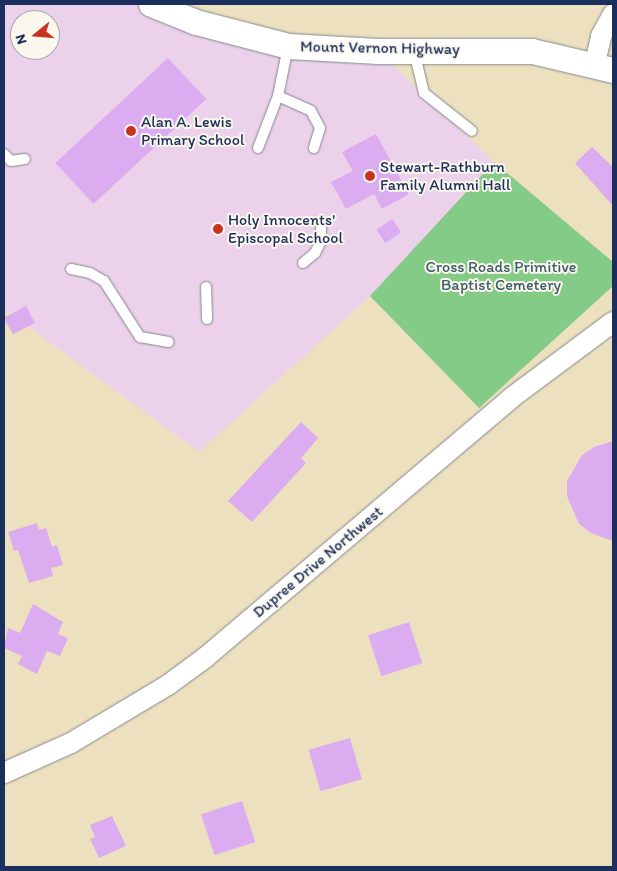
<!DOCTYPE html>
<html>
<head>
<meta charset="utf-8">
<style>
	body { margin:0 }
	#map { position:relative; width:617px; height:871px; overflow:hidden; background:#ede0bf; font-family:Itim,sans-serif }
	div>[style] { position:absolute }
	.built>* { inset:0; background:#ecd1ea }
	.green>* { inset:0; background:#83cb87 }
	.building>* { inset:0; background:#dcacf1; transform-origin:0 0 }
	.roads { filter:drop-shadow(0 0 1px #84888e) drop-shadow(0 0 1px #84888e) }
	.service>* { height:10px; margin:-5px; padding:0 5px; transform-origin:5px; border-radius:5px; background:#fff }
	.minor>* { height:20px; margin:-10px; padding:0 10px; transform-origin:10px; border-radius:10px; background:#fff }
	.tertiary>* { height:25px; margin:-12.5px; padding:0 12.5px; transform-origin:12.5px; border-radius:12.5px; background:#fff }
	.dots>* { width:14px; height:14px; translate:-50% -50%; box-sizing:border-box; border:2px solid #fbf7ec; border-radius:50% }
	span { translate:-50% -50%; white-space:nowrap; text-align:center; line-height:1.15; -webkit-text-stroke:4px #fbf7ec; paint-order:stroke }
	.street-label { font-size:16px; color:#1b2f5e }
	.poi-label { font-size:16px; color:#1b2f5e }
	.left { translate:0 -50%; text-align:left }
	.park-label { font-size:16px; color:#3a5e6a }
	.frame { position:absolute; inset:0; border:5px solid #1b2f5e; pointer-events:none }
	.north { position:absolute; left:10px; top:10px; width:50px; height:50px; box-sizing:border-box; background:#fbf7ec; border:1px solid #a1a7b3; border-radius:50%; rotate:253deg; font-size:14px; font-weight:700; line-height:20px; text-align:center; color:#1b2f5e }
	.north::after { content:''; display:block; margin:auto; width:18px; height:22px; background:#c8321e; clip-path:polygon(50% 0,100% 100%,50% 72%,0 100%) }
</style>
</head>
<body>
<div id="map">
	<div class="built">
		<div style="clip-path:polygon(evenodd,4px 4px,131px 4px,233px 37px,378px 51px,494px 162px,370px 296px,199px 452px,4px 309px,4px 4px,20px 20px,50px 20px,50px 50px,20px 50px,20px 20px)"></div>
	</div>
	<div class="green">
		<div style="clip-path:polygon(494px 162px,613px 262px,613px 286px,479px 408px,370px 296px)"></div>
	</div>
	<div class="building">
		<div style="left:168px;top:58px;width:56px;height:154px;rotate:47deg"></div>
		<div style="clip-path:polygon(376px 134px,409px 194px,382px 209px,374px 194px,346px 209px,331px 182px,353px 171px,342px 152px)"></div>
		<div style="clip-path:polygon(592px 147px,613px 167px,613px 206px,575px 163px)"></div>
		<div style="left:392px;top:219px;width:16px;height:19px;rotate:55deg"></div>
		<div style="left:26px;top:306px;width:19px;height:25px;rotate:62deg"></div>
		<div style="clip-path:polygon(301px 422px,318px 438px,301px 458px,306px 463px,252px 522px,228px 501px)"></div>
		<div style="clip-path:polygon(613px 441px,613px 541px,591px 533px,579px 524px,567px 496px,567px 481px,582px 455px,594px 447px)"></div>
		<div style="clip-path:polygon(37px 523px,39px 530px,46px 528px,52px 547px,57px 545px,63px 565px,51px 568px,53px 576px,29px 583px,18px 550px,14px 551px,8px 532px)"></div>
		<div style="clip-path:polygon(33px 604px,63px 622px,58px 634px,68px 638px,60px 656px,47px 651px,37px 674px,18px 664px,22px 656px,4px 648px,8px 628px,20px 633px)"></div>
		<div style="left:409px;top:622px;width:43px;height:43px;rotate:72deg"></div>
		<div style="left:350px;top:738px;width:43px;height:43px;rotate:74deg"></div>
		<div style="left:242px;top:801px;width:43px;height:43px;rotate:72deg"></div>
		<div style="clip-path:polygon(112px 816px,126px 846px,99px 858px,90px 839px,95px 837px,90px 825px)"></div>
	</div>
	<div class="roads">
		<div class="service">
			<div style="left:414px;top:51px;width:43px;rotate:76.6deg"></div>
			<div style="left:424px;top:93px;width:61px;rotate:38.4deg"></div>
			<div style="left:278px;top:96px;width:36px;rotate:24deg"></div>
			<div style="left:311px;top:111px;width:19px;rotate:62deg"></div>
			<div style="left:320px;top:128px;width:21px;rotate:107deg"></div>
			<div style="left:258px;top:148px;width:56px;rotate:-69deg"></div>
			<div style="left:278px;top:96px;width:50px;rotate:-78.5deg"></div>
			<div style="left:4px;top:154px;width:10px;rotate:45deg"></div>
			<div style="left:11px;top:161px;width:14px;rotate:-8deg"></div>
			<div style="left:303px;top:263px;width:16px;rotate:-40deg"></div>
			<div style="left:315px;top:253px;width:13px;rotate:-63deg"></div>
			<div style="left:321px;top:241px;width:13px;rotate:-90deg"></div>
			<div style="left:71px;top:269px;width:19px;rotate:12deg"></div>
			<div style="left:90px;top:273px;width:16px;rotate:30deg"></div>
			<div style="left:104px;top:281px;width:67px;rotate:57.3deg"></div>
			<div style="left:140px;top:337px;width:29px;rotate:10deg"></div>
			<div style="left:206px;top:287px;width:32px;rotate:88deg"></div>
		</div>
		<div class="minor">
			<div style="left:595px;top:63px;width:28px;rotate:-77deg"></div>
			<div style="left:601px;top:36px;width:25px;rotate:-61deg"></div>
			<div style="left:4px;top:773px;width:73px;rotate:-24.1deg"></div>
			<div style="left:71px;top:743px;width:113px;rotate:-30.9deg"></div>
			<div style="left:168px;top:685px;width:47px;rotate:-36.4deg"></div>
			<div style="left:206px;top:657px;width:400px;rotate:-40.3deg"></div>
			<div style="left:511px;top:398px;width:127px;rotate:-36.7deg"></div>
		</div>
		<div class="tertiary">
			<div style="left:151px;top:4px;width:48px;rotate:21.8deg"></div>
			<div style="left:196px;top:22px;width:95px;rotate:14.6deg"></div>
			<div style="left:288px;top:46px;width:90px;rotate:3.2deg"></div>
			<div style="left:378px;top:51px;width:154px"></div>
			<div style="left:532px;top:51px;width:83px;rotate:13.2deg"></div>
		</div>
	</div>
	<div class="dots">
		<div style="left:131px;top:131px;background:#c8321e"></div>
		<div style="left:370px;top:176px;background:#c8321e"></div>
		<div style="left:218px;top:229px;background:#c8321e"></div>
	</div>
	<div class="street-label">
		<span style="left:380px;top:48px;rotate:1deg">Mount Vernon Highway</span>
		<span style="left:318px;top:562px;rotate:-40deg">Dupree Drive Northwest</span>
	</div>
	<div class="poi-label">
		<span class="left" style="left:141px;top:131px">Alan A. Lewis<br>Primary School</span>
		<span class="left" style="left:380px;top:176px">Stewart-Rathburn<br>Family Alumni Hall</span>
		<span class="left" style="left:228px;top:229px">Holy Innocents'<br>Episcopal School</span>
	</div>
	<div class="park-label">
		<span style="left:501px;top:276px">Cross Roads Primitive<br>Baptist Cemetery</span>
	</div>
	<div class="frame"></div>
	<div class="north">N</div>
</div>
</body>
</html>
